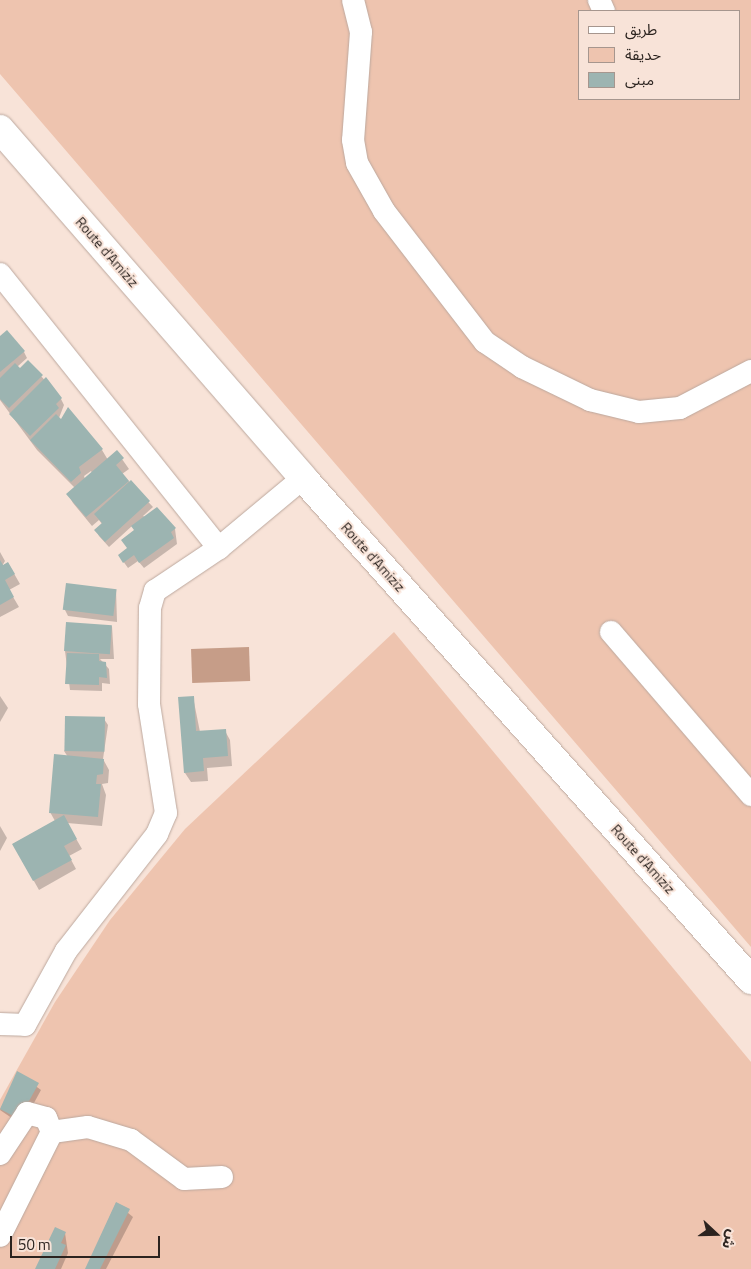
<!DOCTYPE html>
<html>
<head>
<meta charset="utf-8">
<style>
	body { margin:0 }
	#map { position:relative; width:751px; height:1269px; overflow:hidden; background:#f8e3d8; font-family:"Titillium Web","Noto Sans Arabic",sans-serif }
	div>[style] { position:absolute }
	.green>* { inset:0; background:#eec4af }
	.water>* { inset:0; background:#c69d88; transform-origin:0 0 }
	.shadow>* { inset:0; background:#0003 }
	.building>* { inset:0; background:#9cb4b1; transform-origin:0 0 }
	.roads { filter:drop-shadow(0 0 1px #bca89e) drop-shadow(0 0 1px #bca89e) }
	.minor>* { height:22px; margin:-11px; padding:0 11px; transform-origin:11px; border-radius:11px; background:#fff }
	.major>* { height:28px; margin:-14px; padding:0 14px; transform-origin:14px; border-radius:14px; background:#fff }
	span { translate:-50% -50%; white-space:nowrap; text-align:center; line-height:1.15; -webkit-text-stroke:4px #f8e3d8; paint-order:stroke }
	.street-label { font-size:14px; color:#2b231f }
	.legend { position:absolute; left:578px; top:10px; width:162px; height:90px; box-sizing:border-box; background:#f8e3d8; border:1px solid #a6968e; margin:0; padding:6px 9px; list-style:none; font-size:15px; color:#2b231f }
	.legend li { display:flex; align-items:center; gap:10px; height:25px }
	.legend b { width:25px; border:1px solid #a6968e }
	.north { position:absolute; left:691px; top:1209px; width:50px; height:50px; -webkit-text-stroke:4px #f8e3d8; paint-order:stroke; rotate:111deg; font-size:14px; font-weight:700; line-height:20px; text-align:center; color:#2b231f }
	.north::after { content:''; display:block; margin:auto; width:18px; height:22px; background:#2b231f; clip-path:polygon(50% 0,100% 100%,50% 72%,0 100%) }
	.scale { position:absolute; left:10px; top:1236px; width:150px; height:22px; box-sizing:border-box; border:2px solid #2b231f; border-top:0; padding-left:6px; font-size:15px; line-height:18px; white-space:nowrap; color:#2b231f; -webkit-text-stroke:4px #f8e3d8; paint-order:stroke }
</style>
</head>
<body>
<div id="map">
	<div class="green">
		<div style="clip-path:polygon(evenodd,0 0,751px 0,751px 947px,0 74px,0 0,580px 11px,740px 11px,740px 99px,580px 99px,580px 11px)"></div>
		<div style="clip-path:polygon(394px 632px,751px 1062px,751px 1269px,0 1269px,0 1100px,55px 1002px,110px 920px,185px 829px)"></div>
	</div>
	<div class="water">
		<div style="left:249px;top:647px;width:34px;height:58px;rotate:88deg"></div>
	</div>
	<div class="shadow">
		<div style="clip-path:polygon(evenodd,0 337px,24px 352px,27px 358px,17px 367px,20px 370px,28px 361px,61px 399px,64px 405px,59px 418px,102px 450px,108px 460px,117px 452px,129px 469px,122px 474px,153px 507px,143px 516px,175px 529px,177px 544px,144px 568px,138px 561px,128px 568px,123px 561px,135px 531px,132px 526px,109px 547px,99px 536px,96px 530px,102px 524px,99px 520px,92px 526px,73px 503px,68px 494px,75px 488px,37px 450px,0 400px,0 337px,91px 471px,92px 473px,85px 479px,84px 476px,91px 471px)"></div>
		<div style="clip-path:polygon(0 552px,5px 561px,2px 566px,8px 563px,20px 584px,9px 590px,19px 607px,0 617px)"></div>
		<div style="clip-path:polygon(116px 590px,117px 622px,68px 616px,65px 610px)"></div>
		<div style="clip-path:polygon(112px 626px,114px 659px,100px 659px,109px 669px,110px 684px,102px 683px,102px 691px,70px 690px,65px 651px)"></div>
		<div style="clip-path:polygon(0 696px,8px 708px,0 722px)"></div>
		<div style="clip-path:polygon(193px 697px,200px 732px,225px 731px,230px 740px,232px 766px,207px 768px,208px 781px,191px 782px,185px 773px)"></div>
		<div style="clip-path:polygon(104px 719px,108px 725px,103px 759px,109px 770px,108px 783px,102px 784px,106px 795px,102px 826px,67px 823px,82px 849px,69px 856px,76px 869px,39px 890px,13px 844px,55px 821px,50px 812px,68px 757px,64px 751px)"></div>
		<div style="clip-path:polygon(0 826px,7px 838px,0 851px)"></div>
		<div style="clip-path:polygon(18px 1073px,41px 1090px,22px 1125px,0 1110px)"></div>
		<div style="clip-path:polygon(116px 1203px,133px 1217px,106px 1269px,86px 1269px)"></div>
		<div style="clip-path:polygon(65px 1233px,68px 1253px,61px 1269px,37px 1269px)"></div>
	</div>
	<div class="building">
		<div style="clip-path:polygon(7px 330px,25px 351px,0 372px,0 336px)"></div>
		<div style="clip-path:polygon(28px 360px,43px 375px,9px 408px,0 399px,0 378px,15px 363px,20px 368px)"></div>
		<div style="clip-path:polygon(46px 377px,62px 398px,56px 404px,59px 408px,30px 436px,9px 414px)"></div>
		<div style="clip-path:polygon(68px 407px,103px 449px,79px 467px,81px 473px,71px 482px,30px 440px,56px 414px,61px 419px)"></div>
		<div style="clip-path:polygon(117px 450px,124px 458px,116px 465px,129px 481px,86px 517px,66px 494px)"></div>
		<div style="clip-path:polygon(131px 480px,150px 501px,105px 542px,94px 530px,102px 523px,94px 514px)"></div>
		<div style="clip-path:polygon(157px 507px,176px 528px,171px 532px,174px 538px,139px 563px,134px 555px,123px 563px,118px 555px,127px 548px,121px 540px,134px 530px,131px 526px)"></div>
		<div style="clip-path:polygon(0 560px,3px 565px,8px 562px,15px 574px,5px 580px,14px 597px,0 605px)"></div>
		<div style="left:66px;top:583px;width:51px;height:27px;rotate:7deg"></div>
		<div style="left:66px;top:622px;width:46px;height:29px;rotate:4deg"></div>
		<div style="clip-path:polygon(67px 653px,99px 654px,99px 661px,106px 662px,107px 678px,99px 677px,99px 685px,65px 684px)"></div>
		<div style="clip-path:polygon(194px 696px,196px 731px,226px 729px,228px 756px,203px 758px,204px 771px,184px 773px,178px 697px)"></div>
		<div style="left:65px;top:716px;width:40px;height:35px;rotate:1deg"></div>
		<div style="clip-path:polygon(54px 754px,104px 759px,103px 774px,97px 775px,96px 784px,101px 784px,98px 817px,49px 813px)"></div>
		<div style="clip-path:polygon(64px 815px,77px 839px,64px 846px,72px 860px,33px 881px,12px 844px)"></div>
		<div style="clip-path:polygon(17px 1071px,39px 1083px,19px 1119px,0 1109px)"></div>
		<div style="clip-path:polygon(116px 1202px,130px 1209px,100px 1269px,85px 1269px)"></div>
		<div style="clip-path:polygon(55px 1227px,66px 1232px,61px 1243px,66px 1245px,55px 1269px,35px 1269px)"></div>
	</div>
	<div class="roads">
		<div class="minor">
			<div style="left:353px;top:0;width:33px;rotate:76deg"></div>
			<div style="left:361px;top:32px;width:108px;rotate:94.2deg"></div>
			<div style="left:353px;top:140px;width:23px;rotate:80deg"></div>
			<div style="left:357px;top:163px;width:55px;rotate:60.6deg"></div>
			<div style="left:384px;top:211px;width:165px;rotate:52.4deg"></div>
			<div style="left:485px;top:342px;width:45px;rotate:34deg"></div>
			<div style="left:522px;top:367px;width:76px;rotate:25.9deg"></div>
			<div style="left:590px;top:400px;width:50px;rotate:13.8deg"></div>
			<div style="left:639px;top:412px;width:41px;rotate:-5.6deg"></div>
			<div style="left:680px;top:408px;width:80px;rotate:-27.5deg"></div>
			<div style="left:599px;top:0;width:12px;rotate:66deg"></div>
			<div style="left:0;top:274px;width:351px;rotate:51.4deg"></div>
			<div style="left:611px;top:632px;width:215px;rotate:49.3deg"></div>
			<div style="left:0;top:1024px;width:25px;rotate:2deg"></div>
			<div style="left:25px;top:1025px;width:85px;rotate:-61deg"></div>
			<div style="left:66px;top:951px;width:148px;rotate:-52.1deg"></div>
			<div style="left:157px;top:834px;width:23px;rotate:-67deg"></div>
			<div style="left:166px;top:813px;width:110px;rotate:-98.9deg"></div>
			<div style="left:149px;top:704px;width:96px;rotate:-89.4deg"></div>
			<div style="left:150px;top:608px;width:18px;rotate:-74deg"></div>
			<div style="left:155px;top:591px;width:77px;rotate:-33.9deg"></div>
			<div style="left:219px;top:548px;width:109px;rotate:-39.8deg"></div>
			<div style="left:52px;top:1132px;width:36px;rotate:-8deg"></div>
			<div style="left:88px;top:1127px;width:45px;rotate:16.8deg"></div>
			<div style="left:131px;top:1140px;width:66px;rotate:36.3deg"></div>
			<div style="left:184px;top:1179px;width:38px;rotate:-3deg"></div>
			<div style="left:0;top:1154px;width:49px;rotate:-56.6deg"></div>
			<div style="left:27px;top:1113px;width:20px;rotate:15deg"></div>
			<div style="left:46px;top:1118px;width:15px;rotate:67deg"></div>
			<div style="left:52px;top:1132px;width:116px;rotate:116.6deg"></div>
		</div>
		<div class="major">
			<div style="left:0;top:129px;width:462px;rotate:49deg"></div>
			<div style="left:303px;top:478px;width:673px;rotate:48.25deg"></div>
		</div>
	</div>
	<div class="street-label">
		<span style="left:107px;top:252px;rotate:49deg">Route d'Amiziz</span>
		<span style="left:373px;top:557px;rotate:48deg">Route d'Amiziz</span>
		<span style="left:643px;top:859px;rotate:48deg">Route d'Amiziz</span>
	</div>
	<ul class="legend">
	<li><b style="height:6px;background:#fff"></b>طريق</li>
	<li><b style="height:14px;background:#eec4af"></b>حديقة</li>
	<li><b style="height:14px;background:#9cb4b1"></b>مبنى</li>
	</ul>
	<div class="north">ش</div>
	<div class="scale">50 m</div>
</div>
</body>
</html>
